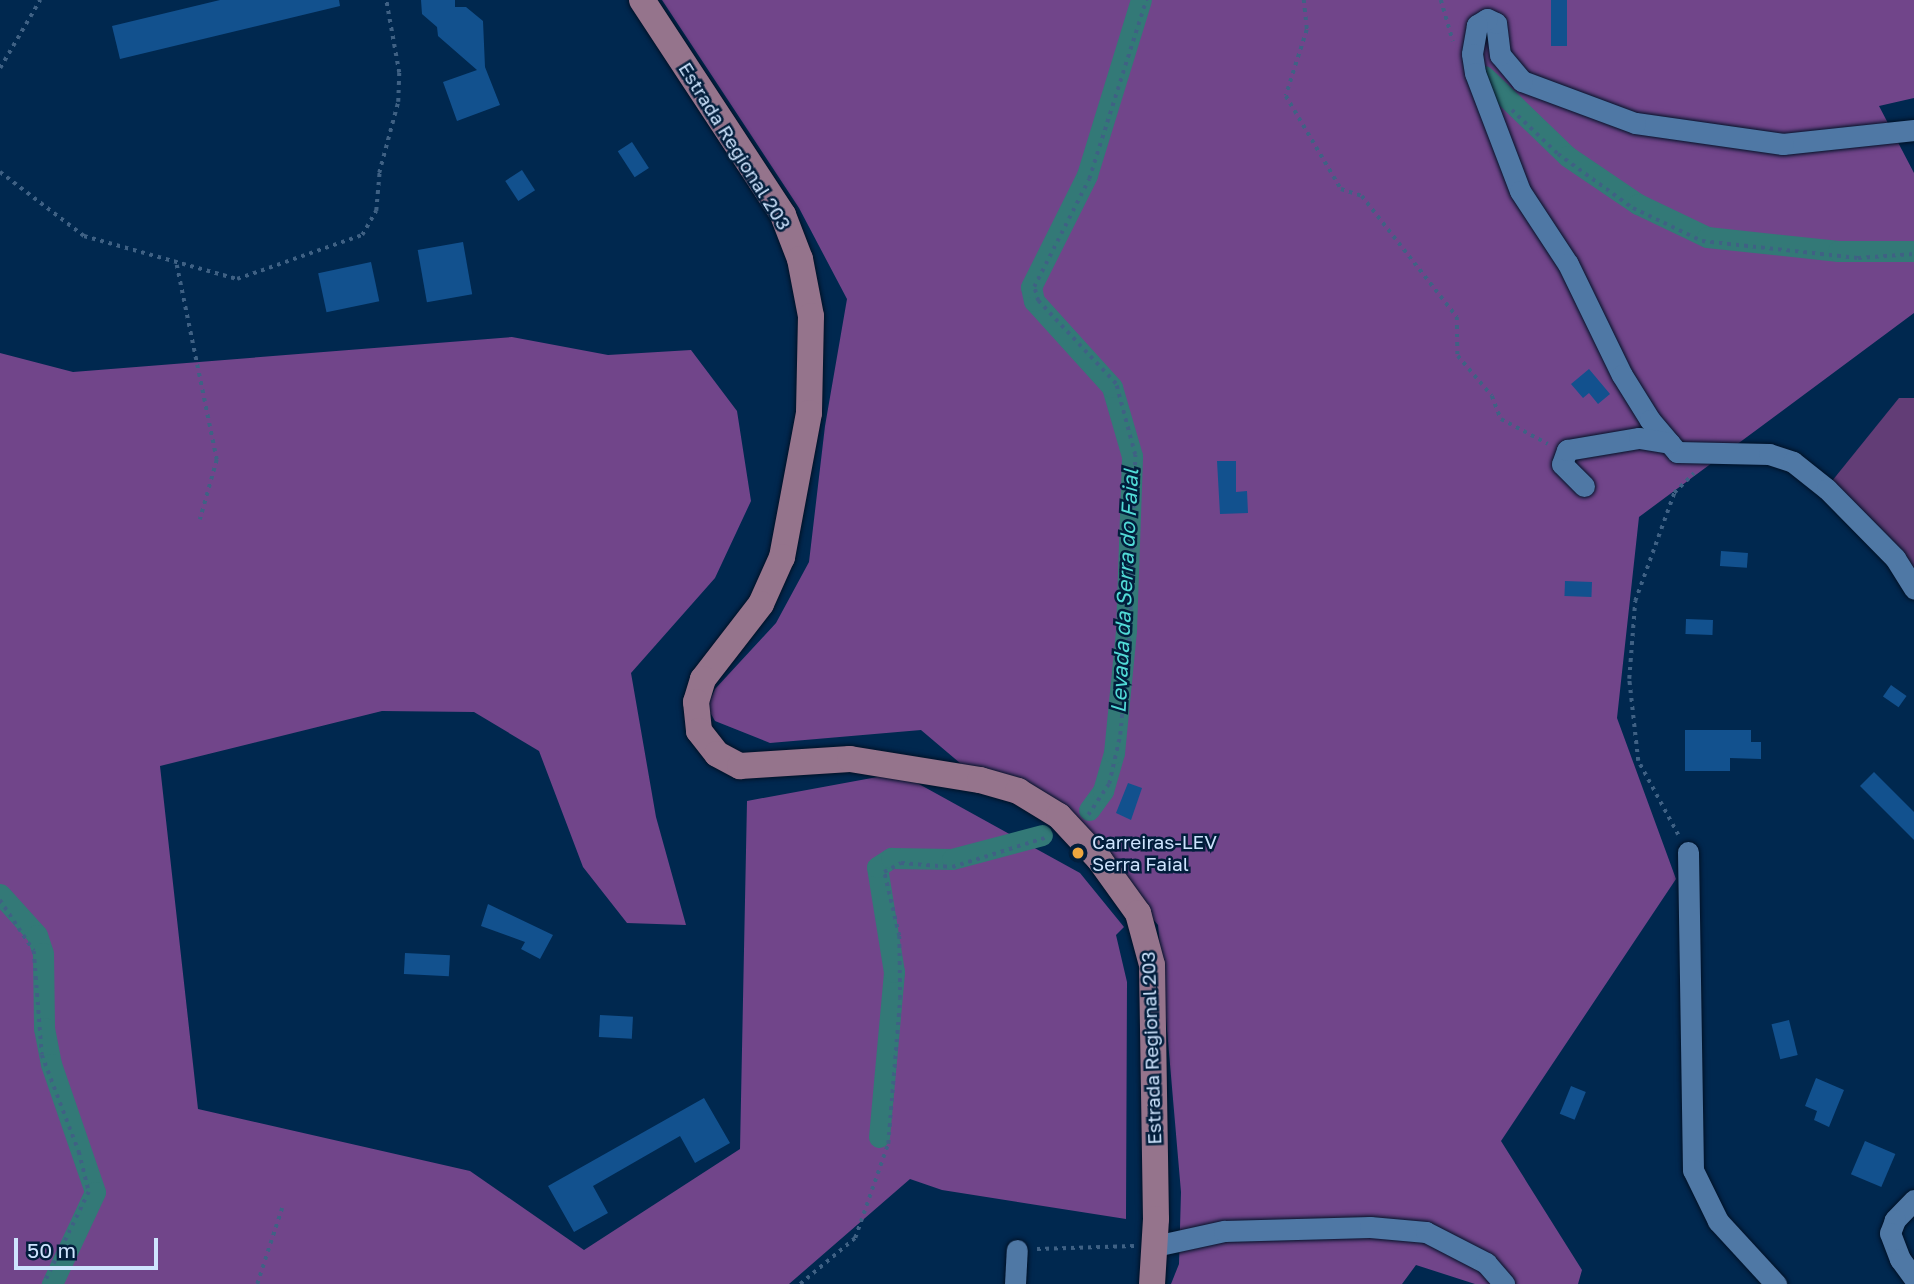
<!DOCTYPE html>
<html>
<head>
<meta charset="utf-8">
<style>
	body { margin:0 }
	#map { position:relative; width:1914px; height:1284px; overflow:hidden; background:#00284f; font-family:"Golos Text",sans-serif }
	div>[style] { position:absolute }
	.green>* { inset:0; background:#623d76 }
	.forest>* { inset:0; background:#71458a }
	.canal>* { height:21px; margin:-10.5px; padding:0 10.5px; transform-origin:10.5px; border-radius:10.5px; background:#337977 }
	.building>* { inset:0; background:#12518e; transform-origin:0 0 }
	.path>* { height:3.5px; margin-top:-1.75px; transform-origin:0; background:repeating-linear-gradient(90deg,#3f6184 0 3.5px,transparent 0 8.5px) }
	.roads { filter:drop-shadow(0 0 2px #011126) drop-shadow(0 0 2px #011126) }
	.minor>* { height:21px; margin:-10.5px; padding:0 10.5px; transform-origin:10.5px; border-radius:10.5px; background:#4f78a5 }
	.major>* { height:26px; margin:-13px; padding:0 13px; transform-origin:13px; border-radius:13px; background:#95748c }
	.dots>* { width:19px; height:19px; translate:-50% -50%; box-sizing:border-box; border:4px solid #021e3c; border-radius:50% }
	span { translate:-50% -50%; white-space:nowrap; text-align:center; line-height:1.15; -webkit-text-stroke:5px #021e3c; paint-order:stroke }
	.street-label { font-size:19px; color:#cee4fe }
	.poi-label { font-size:19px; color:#cee4fe }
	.left { translate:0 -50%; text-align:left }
	.water-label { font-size:21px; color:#51dbd7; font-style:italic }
	.scale { position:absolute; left:14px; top:1238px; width:144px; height:32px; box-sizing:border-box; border:4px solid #cee4fe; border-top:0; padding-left:9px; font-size:21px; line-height:24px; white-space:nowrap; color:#cee4fe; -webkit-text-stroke:5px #021e3c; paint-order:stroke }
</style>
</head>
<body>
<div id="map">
	<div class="green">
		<div style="clip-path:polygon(1899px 398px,1914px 398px,1914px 586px,1832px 481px)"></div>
	</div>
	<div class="forest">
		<div style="clip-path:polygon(662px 0,1914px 0,1914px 98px,1879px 106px,1914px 173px,1914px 313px,1639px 517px,1617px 718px,1676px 879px,1501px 1141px,1582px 1270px,1578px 1284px,1475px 1284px,1416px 1265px,1402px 1284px,1171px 1284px,1179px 1264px,1181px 1192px,1158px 925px,1070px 822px,980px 780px,921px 730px,770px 743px,715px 721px,707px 707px,715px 689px,776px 623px,809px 562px,825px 426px,847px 299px,799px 208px)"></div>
		<div style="clip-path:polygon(512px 337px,608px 355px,691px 350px,737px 411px,751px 501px,715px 578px,631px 673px,656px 817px,686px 925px,627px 923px,583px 867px,539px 751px,474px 712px,382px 711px,160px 766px,198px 1109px,470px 1171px,584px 1250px,740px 1149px,747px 801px,899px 773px,1080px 873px,1124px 927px,1116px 935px,1127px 982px,1126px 1219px,942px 1190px,910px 1179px,789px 1284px,0 1284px,0 353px,73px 372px)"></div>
	</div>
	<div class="canal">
		<div style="left:1484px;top:76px;width:115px;rotate:43.9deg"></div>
		<div style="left:1567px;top:156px;width:86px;rotate:34.1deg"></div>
		<div style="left:1638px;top:204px;width:76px;rotate:25.6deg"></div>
		<div style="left:1707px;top:237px;width:132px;rotate:6.1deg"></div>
		<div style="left:1838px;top:251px;width:76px"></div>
		<div style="left:1089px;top:810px;width:24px;rotate:-54deg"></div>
		<div style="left:1103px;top:791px;width:40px;rotate:-74deg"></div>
		<div style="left:1114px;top:753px;width:124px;rotate:-84.4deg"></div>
		<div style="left:1126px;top:630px;width:174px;rotate:-88deg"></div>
		<div style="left:1132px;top:456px;width:72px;rotate:-106.2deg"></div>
		<div style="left:1112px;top:387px;width:116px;rotate:-132.2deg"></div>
		<div style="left:1034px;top:301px;width:14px;rotate:-102deg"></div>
		<div style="left:1031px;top:287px;width:125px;rotate:-63.4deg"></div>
		<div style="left:1087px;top:175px;width:183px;rotate:-72.9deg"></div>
		<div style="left:0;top:894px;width:55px;rotate:47.9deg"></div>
		<div style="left:37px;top:935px;width:19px;rotate:72deg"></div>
		<div style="left:43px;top:953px;width:75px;rotate:89.2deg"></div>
		<div style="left:44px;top:1028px;width:37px;rotate:79deg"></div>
		<div style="left:51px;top:1064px;width:135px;rotate:71deg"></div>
		<div style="left:95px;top:1192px;width:102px;rotate:115.1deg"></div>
		<div style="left:879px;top:1137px;width:166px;rotate:-84.8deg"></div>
		<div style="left:894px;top:972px;width:106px;rotate:-99.2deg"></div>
		<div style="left:877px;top:867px;width:17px;rotate:-33deg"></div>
		<div style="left:891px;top:858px;width:61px;rotate:0.9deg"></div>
		<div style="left:952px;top:859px;width:93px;rotate:-14.9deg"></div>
	</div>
	<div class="building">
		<div style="clip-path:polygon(220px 0,339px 0,340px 6px,120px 59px,112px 26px)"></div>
		<div style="clip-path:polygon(421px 0,455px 0,455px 7px,466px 7px,483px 21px,485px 67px,500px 105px,457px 121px,443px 82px,477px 70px,438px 36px,437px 27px,422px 14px)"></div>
		<div style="left:1551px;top:0;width:16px;height:46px"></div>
		<div style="left:632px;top:142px;width:31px;height:17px;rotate:57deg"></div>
		<div style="left:522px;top:170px;width:24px;height:20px;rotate:57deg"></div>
		<div style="left:463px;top:242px;width:53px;height:46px;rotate:80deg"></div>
		<div style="left:371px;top:262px;width:40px;height:54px;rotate:78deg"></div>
		<div style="clip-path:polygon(1589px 369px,1610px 394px,1598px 404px,1589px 393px,1583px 398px,1571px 384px)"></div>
		<div style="clip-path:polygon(1217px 461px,1236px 461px,1236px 492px,1247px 491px,1248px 513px,1220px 514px)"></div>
		<div style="left:1721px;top:551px;width:27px;height:15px;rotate:4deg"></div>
		<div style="left:1565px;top:581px;width:27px;height:15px;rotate:2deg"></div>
		<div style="left:1686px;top:619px;width:27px;height:15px;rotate:2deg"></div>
		<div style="left:1891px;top:685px;width:19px;height:14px;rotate:35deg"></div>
		<div style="clip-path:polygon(1685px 730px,1751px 730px,1751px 742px,1761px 742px,1761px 759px,1730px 758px,1730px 771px,1685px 771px)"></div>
		<div style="clip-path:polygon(1874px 772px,1914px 812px,1914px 840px,1860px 786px)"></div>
		<div style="clip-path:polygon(1128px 783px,1142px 788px,1131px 820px,1116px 813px)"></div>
		<div style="clip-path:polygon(488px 904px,553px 935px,540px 959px,521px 949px,525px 942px,481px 926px)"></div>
		<div style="left:405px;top:953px;width:45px;height:21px;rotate:3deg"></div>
		<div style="left:600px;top:1015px;width:33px;height:22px;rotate:3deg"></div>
		<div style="left:1789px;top:1020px;width:36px;height:18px;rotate:76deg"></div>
		<div style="clip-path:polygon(1816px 1078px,1844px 1090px,1829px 1127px,1814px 1120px,1817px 1111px,1805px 1106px)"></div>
		<div style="left:1571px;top:1086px;width:16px;height:30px;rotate:22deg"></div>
		<div style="clip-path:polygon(704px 1098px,730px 1143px,695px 1163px,680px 1136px,593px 1186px,608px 1213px,574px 1232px,548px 1186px)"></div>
		<div style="left:1865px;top:1141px;width:33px;height:36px;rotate:23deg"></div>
	</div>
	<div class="path">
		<div style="left:1304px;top:0;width:30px;rotate:84deg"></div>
		<div style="left:1307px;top:30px;width:69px;rotate:107.7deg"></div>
		<div style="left:1286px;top:96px;width:108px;rotate:59.4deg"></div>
		<div style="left:1341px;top:189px;width:22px;rotate:18deg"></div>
		<div style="left:1362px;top:196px;width:154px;rotate:51.9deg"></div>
		<div style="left:1457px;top:317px;width:39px;rotate:89deg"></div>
		<div style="left:1458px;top:356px;width:52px;rotate:49.6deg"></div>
		<div style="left:1492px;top:396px;width:25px;rotate:69deg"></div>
		<div style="left:1501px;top:419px;width:53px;rotate:28deg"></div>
		<div style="left:1441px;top:0;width:43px;rotate:73.7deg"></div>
		<div style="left:0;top:68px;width:79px;rotate:-59.5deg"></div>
		<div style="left:1512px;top:110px;width:64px;rotate:43.7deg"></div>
		<div style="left:1558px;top:154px;width:92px;rotate:35.8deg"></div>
		<div style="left:1633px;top:208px;width:76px;rotate:25.6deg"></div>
		<div style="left:1702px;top:241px;width:157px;rotate:6.2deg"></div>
		<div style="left:1858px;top:258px;width:56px;rotate:-4.1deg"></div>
		<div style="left:0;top:172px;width:106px;rotate:37.3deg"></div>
		<div style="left:84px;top:236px;width:159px;rotate:15.7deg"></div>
		<div style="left:237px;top:279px;width:133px;rotate:-19.4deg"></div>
		<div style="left:362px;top:235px;width:28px;rotate:-60deg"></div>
		<div style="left:376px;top:211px;width:38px;rotate:-85deg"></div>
		<div style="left:379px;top:173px;width:73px;rotate:-75deg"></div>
		<div style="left:398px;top:102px;width:29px;rotate:-88deg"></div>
		<div style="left:399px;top:73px;width:74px;rotate:-100.1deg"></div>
		<div style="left:177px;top:265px;width:199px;rotate:78.4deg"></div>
		<div style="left:217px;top:460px;width:62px;rotate:105.8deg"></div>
		<div style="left:1088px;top:815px;width:37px;rotate:-56deg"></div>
		<div style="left:1109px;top:784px;width:50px;rotate:-77.3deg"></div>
		<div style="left:1120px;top:735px;width:108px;rotate:-84.7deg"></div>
		<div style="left:1130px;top:627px;width:172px;rotate:-88.3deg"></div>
		<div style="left:1135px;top:455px;width:73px;rotate:-105deg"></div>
		<div style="left:1116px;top:384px;width:114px;rotate:-133.2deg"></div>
		<div style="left:1038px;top:301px;width:15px;rotate:-106deg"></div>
		<div style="left:1034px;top:287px;width:121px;rotate:-63deg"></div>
		<div style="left:1089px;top:179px;width:188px;rotate:-72.3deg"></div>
		<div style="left:1678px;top:835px;width:84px;rotate:-118.4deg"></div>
		<div style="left:1638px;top:761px;width:82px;rotate:-96.3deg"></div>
		<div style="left:1629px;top:679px;width:78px;rotate:-85.6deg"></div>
		<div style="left:1635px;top:601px;width:115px;rotate:-70.1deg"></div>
		<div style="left:1674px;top:493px;width:28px;rotate:-45deg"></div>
		<div style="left:0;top:900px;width:61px;rotate:56.3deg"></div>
		<div style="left:34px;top:951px;width:104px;rotate:85.6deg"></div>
		<div style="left:42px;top:1055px;width:104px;rotate:69.1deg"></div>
		<div style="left:79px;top:1152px;width:41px;rotate:76deg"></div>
		<div style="left:89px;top:1192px;width:102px;rotate:116.1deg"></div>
		<div style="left:1037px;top:1249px;width:97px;rotate:-1.8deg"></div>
		<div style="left:257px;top:1284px;width:80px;rotate:-71.8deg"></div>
		<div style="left:800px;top:1284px;width:72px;rotate:-39.9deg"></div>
		<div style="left:855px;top:1238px;width:100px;rotate:-70.7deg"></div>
		<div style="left:888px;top:1144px;width:145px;rotate:-85.3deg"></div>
		<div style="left:900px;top:999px;width:63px;rotate:-90.9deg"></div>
		<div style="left:899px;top:936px;width:66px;rotate:-103.2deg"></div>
		<div style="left:884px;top:872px;width:19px;rotate:-28deg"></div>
		<div style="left:901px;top:863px;width:51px;rotate:4.5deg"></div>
		<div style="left:952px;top:867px;width:101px;rotate:-17.4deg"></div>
	</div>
	<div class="roads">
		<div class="minor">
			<div style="left:1914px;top:130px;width:132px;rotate:173.9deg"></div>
			<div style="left:1783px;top:144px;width:149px;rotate:-171.9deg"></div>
			<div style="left:1635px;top:123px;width:121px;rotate:-159.6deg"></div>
			<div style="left:1522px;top:81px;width:34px;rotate:-130deg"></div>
			<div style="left:1500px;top:55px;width:32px;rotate:-97deg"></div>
			<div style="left:1496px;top:23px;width:10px;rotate:-156deg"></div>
			<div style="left:1487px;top:19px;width:12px;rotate:149deg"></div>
			<div style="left:1477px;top:25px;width:29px;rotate:100deg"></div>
			<div style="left:1472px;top:54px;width:19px;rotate:81deg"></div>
			<div style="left:1475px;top:73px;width:126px;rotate:69.1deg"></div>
			<div style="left:1520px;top:191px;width:87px;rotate:56.7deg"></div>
			<div style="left:1568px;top:264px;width:123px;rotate:64.1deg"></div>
			<div style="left:1622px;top:375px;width:53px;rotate:58.1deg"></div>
			<div style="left:1650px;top:420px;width:42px;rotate:49.8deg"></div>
			<div style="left:1677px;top:452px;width:92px;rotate:1.2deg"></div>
			<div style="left:1769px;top:454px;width:25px;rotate:18deg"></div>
			<div style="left:1793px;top:462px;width:43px;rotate:38.5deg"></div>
			<div style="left:1827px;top:489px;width:97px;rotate:45.4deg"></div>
			<div style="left:1895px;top:558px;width:36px;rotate:58deg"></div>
			<div style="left:1584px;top:486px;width:31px;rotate:-135deg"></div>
			<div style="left:1562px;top:464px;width:15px;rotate:-70deg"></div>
			<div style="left:1567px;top:450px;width:73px;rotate:-9.5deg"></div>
			<div style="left:1639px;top:438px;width:31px;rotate:9deg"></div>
			<div style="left:1688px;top:852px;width:318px;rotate:89.1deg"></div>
			<div style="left:1693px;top:1170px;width:57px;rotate:63.9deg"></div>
			<div style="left:1718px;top:1221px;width:86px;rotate:47.4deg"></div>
			<div style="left:1914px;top:1200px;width:28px;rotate:134deg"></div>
			<div style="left:1895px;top:1220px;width:14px;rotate:111deg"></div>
			<div style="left:1890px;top:1233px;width:28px;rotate:69deg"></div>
			<div style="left:1900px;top:1259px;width:24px;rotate:54deg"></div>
			<div style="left:1155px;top:1246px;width:71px;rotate:-12.3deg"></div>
			<div style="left:1224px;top:1231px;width:146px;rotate:-1.6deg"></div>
			<div style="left:1370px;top:1227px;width:56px;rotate:5.1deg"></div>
			<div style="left:1426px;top:1232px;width:68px;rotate:27.3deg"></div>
			<div style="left:1486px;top:1263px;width:28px;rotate:49deg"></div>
			<div style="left:1015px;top:1284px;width:34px;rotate:-87deg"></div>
		</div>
		<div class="major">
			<div style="left:642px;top:0;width:257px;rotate:56.7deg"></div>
			<div style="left:783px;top:215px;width:47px;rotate:68.9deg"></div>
			<div style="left:800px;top:259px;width:58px;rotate:79.1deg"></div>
			<div style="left:811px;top:316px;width:97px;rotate:91.2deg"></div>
			<div style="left:809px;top:413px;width:147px;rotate:100.6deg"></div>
			<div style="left:782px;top:557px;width:51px;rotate:114.1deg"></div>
			<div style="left:761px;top:604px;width:95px;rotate:127.7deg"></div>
			<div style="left:703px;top:679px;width:24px;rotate:107deg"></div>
			<div style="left:696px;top:702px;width:29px;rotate:84deg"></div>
			<div style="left:699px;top:731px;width:29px;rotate:52deg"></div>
			<div style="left:717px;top:754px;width:26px;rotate:28deg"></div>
			<div style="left:740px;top:766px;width:110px;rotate:-3.6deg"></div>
			<div style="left:850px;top:759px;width:132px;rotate:9.2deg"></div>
			<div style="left:980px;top:780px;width:40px;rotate:16deg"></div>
			<div style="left:1018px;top:791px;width:48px;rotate:31.4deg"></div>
			<div style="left:1059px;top:816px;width:59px;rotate:47.1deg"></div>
			<div style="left:1099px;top:859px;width:67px;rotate:54.2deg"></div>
			<div style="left:1138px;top:913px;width:54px;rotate:74.9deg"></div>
			<div style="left:1152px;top:965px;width:254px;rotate:89.1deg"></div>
			<div style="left:1156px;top:1219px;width:65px;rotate:93.5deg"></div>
		</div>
	</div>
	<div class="dots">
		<div style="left:1078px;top:853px;background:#efa73e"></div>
	</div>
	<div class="street-label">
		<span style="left:735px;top:146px;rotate:58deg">Estrada Regional 203</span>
		<span style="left:1151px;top:1048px;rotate:-92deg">Estrada Regional 203</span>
	</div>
	<div class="poi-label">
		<span class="left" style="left:1092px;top:853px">Carreiras-LEV<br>Serra Faial</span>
	</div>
	<div class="water-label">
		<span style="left:1124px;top:591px;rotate:-87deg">Levada da Serra do Faial</span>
	</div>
	<div class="scale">50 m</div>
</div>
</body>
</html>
